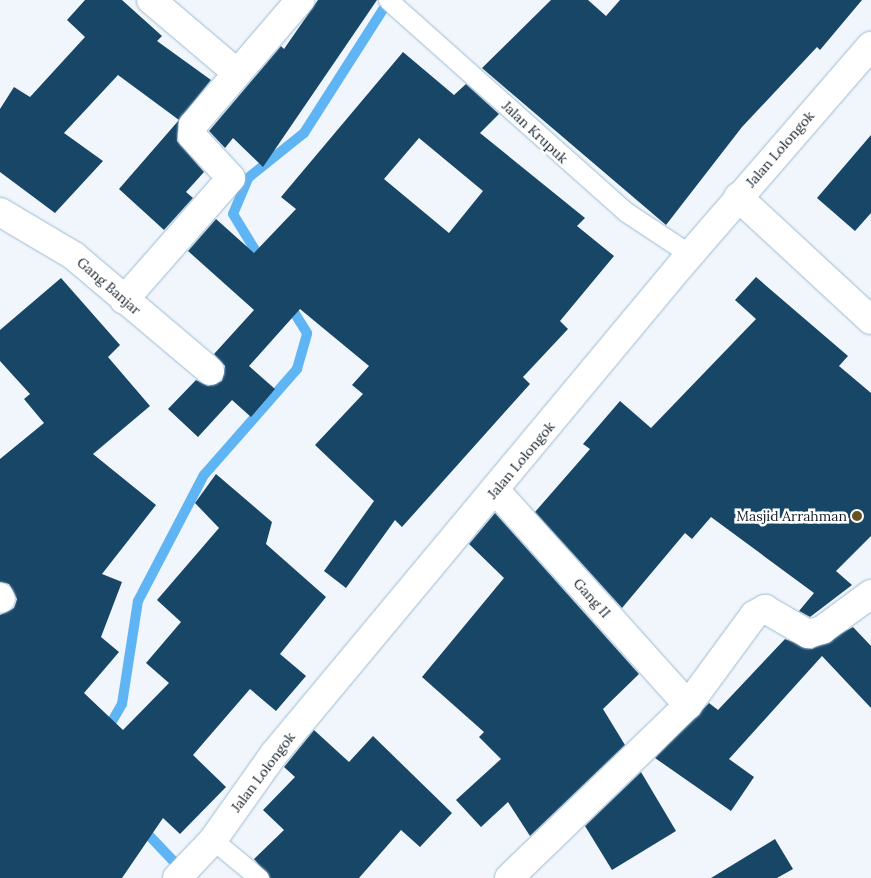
<!DOCTYPE html>
<html>
<head>
<meta charset="utf-8">
<style>
	body { margin:0 }
	#map { position:relative; width:871px; height:878px; overflow:hidden; background:#f0f6fb; font-family:Lora,serif }
	div>[style] { position:absolute }
	.stream>* { height:10px; margin:-5px; padding:0 5px; transform-origin:5px; border-radius:5px; background:#5fb4f3 }
	.building>* { inset:0; background:#184666 }
	.roads { filter:drop-shadow(0 0 1px #9dbad3) drop-shadow(0 0 1px #9dbad3) }
	.service>* { height:19px; margin:-9.5px; padding:0 9.5px; transform-origin:9.5px; border-radius:9.5px; background:#fff }
	.minor>* { height:28px; margin:-14px; padding:0 14px; transform-origin:14px; border-radius:14px; background:#fff }
	.dots>* { width:14px; height:14px; translate:-50% -50%; box-sizing:border-box; border:2px solid #fff; border-radius:50% }
	span { translate:-50% -50%; white-space:nowrap; text-align:center; line-height:1.15; -webkit-text-stroke:5px #fff; paint-order:stroke }
	.street-label { font-size:14px; color:#111d26 }
	.poi-label { font-size:14px; color:#111d26 }
	.right { translate:-100% -50%; text-align:right }
</style>
</head>
<body>
<div id="map">
	<div class="stream">
		<div style="left:263px;top:263px;width:57px;rotate:-121.5deg"></div>
		<div style="left:233px;top:214px;width:39px;rotate:-67deg"></div>
		<div style="left:248px;top:178px;width:72px;rotate:-38.8deg"></div>
		<div style="left:304px;top:133px;width:158px;rotate:-57.4deg"></div>
		<div style="left:107px;top:730px;width:30px;rotate:-60deg"></div>
		<div style="left:122px;top:704px;width:104px;rotate:-81.2deg"></div>
		<div style="left:138px;top:601px;width:142px;rotate:-62.4deg"></div>
		<div style="left:204px;top:475px;width:141px;rotate:-48.7deg"></div>
		<div style="left:297px;top:369px;width:37px;rotate:-74deg"></div>
		<div style="left:307px;top:333px;width:36px;rotate:-122deg"></div>
		<div style="left:141px;top:827px;width:59px;rotate:46.4deg"></div>
	</div>
	<div class="building">
		<div style="clip-path:polygon(85px 0,122px 0,162px 36px,157px 41px,211px 80px,179px 120px,118px 75px,64px 133px,103px 161px,55px 213px,0 172px,0 109px,14px 87px,30px 97px,85px 37px,67px 20px)"></div>
		<div style="clip-path:polygon(318px 0,377px 0,263px 167px,233px 138px,225px 148px,209px 131px,281px 46px,284px 49px)"></div>
		<div style="clip-path:polygon(551px 0,588px 0,606px 16px,620px 0,862px 0,820px 50px,817px 47px,742px 127px,666px 225px,482px 68px)"></div>
		<div style="clip-path:polygon(evenodd,403px 52px,454px 95px,466px 84px,499px 114px,480px 133px,585px 218px,577px 226px,614px 256px,560px 321px,568px 329px,523px 377px,530px 384px,402px 527px,395px 520px,346px 588px,324px 571px,374px 501px,315px 445px,363px 394px,352px 385px,369px 366px,300px 309px,249px 366px,275px 389px,251px 417px,232px 400px,198px 437px,168px 409px,196px 380px,208px 386px,222px 381px,225px 366px,214px 354px,254px 310px,188px 251px,216px 219px,254px 253px,296px 209px,281px 197px,403px 52px,419px 138px,483px 191px,449px 233px,384px 179px,419px 138px)"></div>
		<div style="clip-path:polygon(179px 120px,177px 141px,204px 172px,186px 192px,193px 198px,164px 230px,119px 189px)"></div>
		<div style="clip-path:polygon(871px 135px,871px 213px,855px 231px,817px 198px)"></div>
		<div style="clip-path:polygon(756px 277px,848px 356px,839px 366px,871px 393px,871px 536px,836px 571px,852px 585px,810px 617px,799px 611px,814px 593px,711px 517px,692px 539px,685px 533px,622px 608px,535px 512px,590px 449px,583px 444px,620px 401px,651px 428px,756px 319px,735px 300px)"></div>
		<div style="clip-path:polygon(61px 278px,120px 345px,108px 357px,150px 406px,93px 454px,156px 505px,102px 574px,122px 582px,101px 637px,119px 652px,84px 693px,123px 730px,169px 683px,146px 663px,181px 622px,157px 600px,219px 528px,195px 503px,216px 474px,272px 522px,266px 544px,326px 597px,280px 654px,306px 676px,276px 711px,250px 689px,193px 755px,226px 787px,180px 834px,163px 818px,122px 878px,0 878px,0 615px,14px 608px,17px 599px,9px 584px,0 582px,0 459px,44px 423px,24px 399px,30px 394px,0 361px,0 330px)"></div>
		<div style="clip-path:polygon(495px 513px,639px 674px,603px 709px,625px 745px,530px 836px,508px 802px,481px 827px,456px 800px,501px 759px,479px 737px,484px 732px,422px 677px,504px 578px,469px 544px)"></div>
		<div style="clip-path:polygon(853px 627px,871px 646px,871px 708px,822px 656px,729px 759px,754px 777px,731px 811px,655px 758px,709px 703px,718px 710px,785px 639px,812px 649px)"></div>
		<div style="clip-path:polygon(314px 730px,349px 762px,373px 736px,452px 813px,420px 847px,401px 830px,359px 878px,270px 878px,254px 859px,284px 830px,263px 810px,295px 777px,284px 767px)"></div>
		<div style="clip-path:polygon(641px 772px,676px 831px,612px 870px,585px 826px)"></div>
		<div style="clip-path:polygon(775px 839px,793px 869px,777px 878px,711px 878px)"></div>
	</div>
	<div class="roads">
		<div class="service">
			<div style="left:388px;top:0;width:319px;rotate:41.7deg"></div>
			<div style="left:626px;top:212px;width:78px;rotate:33.5deg"></div>
			<div style="left:213px;top:840px;width:60px;rotate:39.6deg"></div>
		</div>
		<div class="minor">
			<div style="left:151px;top:0;width:113px;rotate:40.3deg"></div>
			<div style="left:738px;top:197px;width:181px;rotate:42.8deg"></div>
			<div style="left:0;top:212px;width:86px;rotate:30.7deg"></div>
			<div style="left:74px;top:256px;width:178px;rotate:40.2deg"></div>
			<div style="left:124px;top:300px;width:162px;rotate:-48.7deg"></div>
			<div style="left:231px;top:178px;width:57px;rotate:-132.9deg"></div>
			<div style="left:192px;top:136px;width:11px;rotate:-85deg"></div>
			<div style="left:193px;top:125px;width:165px;rotate:-49.4deg"></div>
			<div style="left:496px;top:491px;width:288px;rotate:48.1deg"></div>
			<div style="left:0;top:597px;width:2px;rotate:63deg"></div>
			<div style="left:177px;top:878px;width:52px;rotate:-46.5deg"></div>
			<div style="left:213px;top:840px;width:105px;rotate:-54.7deg"></div>
			<div style="left:274px;top:754px;width:636px;rotate:-50.23deg"></div>
			<div style="left:681px;top:265px;width:290px;rotate:-49.1deg"></div>
			<div style="left:509px;top:878px;width:249px;rotate:-44deg"></div>
			<div style="left:688px;top:705px;width:112px;rotate:-53.7deg"></div>
			<div style="left:754px;top:615px;width:13px;rotate:-29deg"></div>
			<div style="left:765px;top:609px;width:50px;rotate:30.2deg"></div>
			<div style="left:808px;top:634px;width:15px;rotate:-16deg"></div>
			<div style="left:822px;top:630px;width:61px;rotate:-36.3deg"></div>
		</div>
	</div>
	<div class="dots">
		<div style="left:857px;top:516px;background:#635421"></div>
	</div>
	<div class="street-label">
		<span style="left:535px;top:132px;rotate:43deg">Jalan Krupuk</span>
		<span style="left:780px;top:149px;rotate:-49deg">Jalan Lolongok</span>
		<span style="left:109px;top:286px;rotate:41deg">Gang Banjar</span>
		<span style="left:521px;top:460px;rotate:-50deg">Jalan Lolongok</span>
		<span style="left:592px;top:598px;rotate:48deg">Gang II</span>
		<span style="left:263px;top:772px;rotate:-53deg">Jalan Lolongok</span>
	</div>
	<div class="poi-label">
		<span class="right" style="left:847px;top:516px">Masjid Arrahman</span>
	</div>
</div>
</body>
</html>
